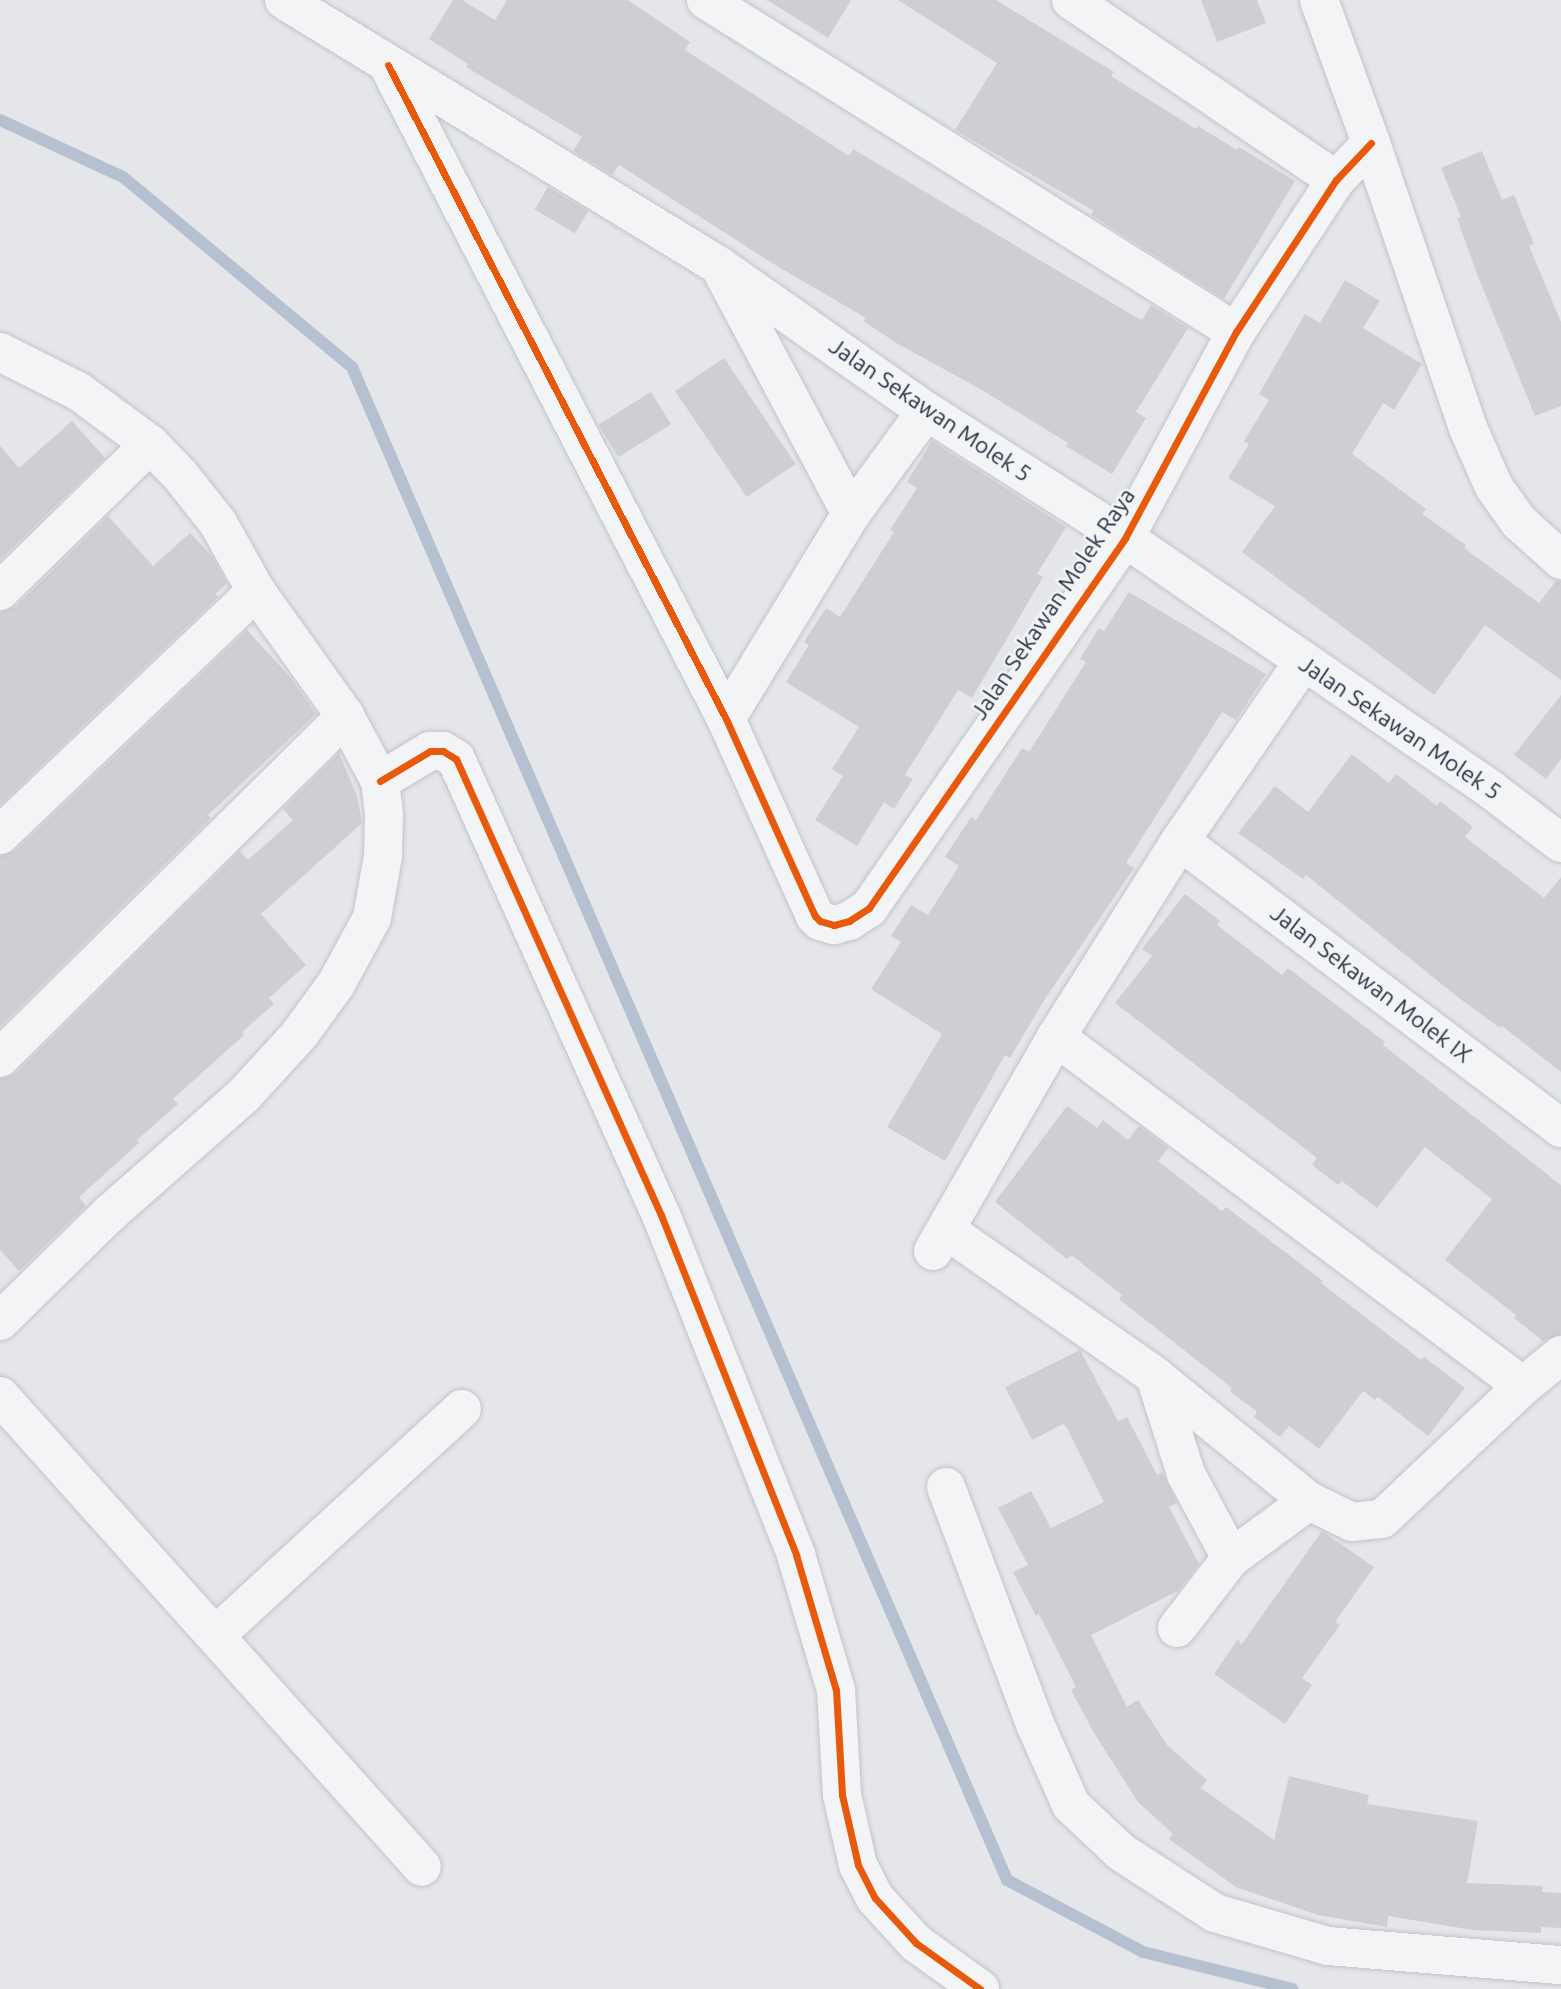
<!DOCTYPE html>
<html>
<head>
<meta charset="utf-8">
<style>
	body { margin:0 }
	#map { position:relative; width:1561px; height:1989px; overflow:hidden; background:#e4e6e9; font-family:Ubuntu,sans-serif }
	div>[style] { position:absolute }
	.stream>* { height:12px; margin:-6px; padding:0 6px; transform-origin:6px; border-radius:6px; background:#b5c0d1 }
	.building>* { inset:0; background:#cecfd2; transform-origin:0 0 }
	.roads { filter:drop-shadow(0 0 2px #c2c4c7) drop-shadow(0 0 2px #c2c4c7) }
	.minor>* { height:38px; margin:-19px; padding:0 19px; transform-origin:19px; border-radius:19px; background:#f3f4f5 }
	.cycleway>* { height:7px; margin:-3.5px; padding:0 3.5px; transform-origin:3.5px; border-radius:3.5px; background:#e8590c }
	span { translate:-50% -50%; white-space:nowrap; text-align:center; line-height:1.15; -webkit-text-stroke:5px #f2f4f7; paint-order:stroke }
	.street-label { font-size:23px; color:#2c3140 }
</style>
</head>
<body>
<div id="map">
	<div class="stream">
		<div style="left:0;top:120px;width:136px;rotate:24.9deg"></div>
		<div style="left:123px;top:177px;width:298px;rotate:39.7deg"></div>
		<div style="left:352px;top:367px;width:1649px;rotate:66.59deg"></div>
		<div style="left:1007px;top:1880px;width:154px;rotate:27.9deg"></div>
		<div style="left:1143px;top:1952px;width:154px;rotate:13.9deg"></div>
	</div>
	<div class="building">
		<div style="clip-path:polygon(453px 0,462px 0,495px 20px,507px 0,628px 0,690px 42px,685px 50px,849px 156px,853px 149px,1139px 319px,1142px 320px,1151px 305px,1188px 328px,1136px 412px,1146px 418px,1112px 474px,1066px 446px,1068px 443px,982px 390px,898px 344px,863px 321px,866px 318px,772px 263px,619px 165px,612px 175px,573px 151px,582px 137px,466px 67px,468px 64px,429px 39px)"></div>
		<div style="clip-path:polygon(767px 0,851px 0,828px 38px)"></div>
		<div style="clip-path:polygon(898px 0,996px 0,1114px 72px,1111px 76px,1196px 129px,1198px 126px,1237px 150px,1239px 147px,1295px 181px,1224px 299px,1091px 215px,1094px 211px,955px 130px,997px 63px)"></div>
		<div style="clip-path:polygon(1201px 0,1257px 0,1266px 23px,1217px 42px)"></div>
		<div style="clip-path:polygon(1482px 151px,1502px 200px,1514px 195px,1534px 244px,1529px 246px,1561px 322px,1561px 406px,1535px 416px,1477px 274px,1457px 218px,1461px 217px,1441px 168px)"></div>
		<div style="left:548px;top:187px;width:47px;height:26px;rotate:31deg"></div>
		<div style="clip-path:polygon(1345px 280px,1380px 301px,1363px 328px,1422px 364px,1394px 410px,1383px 403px,1352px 454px,1426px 509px,1422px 514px,1466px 545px,1464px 548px,1539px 603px,1556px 581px,1561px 581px,1561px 680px,1485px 625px,1434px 695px,1242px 552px,1275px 506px,1228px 478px,1249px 444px,1244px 441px,1269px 400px,1259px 394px,1305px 314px,1320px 323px)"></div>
		<div style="left:724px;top:358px;width:128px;height:59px;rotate:56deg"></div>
		<div style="left:651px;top:392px;width:38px;height:62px;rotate:58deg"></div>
		<div style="clip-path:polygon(72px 421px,105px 458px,0 560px,0 446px,19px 468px)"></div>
		<div style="clip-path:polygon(932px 441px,1066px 527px,1037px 574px,1043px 577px,972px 698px,958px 690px,905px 775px,913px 779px,894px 809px,884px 802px,857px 846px,815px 820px,843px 776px,832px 769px,859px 727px,786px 682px,809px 645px,804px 642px,826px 608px,840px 617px,894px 532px,890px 530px,917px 488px,907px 482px)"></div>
		<div style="clip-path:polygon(108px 516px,153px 566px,190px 533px,212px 556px,227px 583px,215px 594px,218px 597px,0 805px,0 612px,15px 607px)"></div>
		<div style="clip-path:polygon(1129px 592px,1266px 674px,1236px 720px,1222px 712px,1126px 863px,1134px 868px,1043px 1002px,1010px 1058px,1005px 1055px,945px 1161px,887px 1127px,942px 1034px,871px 989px,901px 942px,891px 936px,911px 905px,928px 915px,959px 866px,945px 857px,971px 817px,976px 820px,1022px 748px,1029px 752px,1086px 662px,1080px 659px,1099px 628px,1104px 631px)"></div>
		<div style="clip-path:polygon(247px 630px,291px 678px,316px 714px,208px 815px,211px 818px,0 1027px,0 856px,15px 851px)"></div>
		<div style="clip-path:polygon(1561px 695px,1561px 759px,1546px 779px,1514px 755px)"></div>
		<div style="clip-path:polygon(339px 753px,357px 796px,362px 823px,261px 914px,306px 965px,269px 998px,274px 1004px,242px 1032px,244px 1035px,173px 1099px,178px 1104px,137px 1140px,139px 1143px,79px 1197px,86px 1206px,19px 1271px,0 1250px,0 1079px,15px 1074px,240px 851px,248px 860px,293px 820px,283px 809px)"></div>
		<div style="clip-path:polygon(1352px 754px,1389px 783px,1396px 774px,1437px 806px,1440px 801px,1473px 827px,1465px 837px,1544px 898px,1561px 877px,1561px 1072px,1502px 1026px,1500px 1028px,1459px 998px,1306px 875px,1303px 879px,1238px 833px,1275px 786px,1308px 812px)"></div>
		<div style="clip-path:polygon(1185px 894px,1220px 921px,1217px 925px,1282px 975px,1288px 968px,1385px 1042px,1383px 1045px,1561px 1185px,1561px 1334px,1543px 1341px,1514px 1318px,1516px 1315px,1445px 1260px,1492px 1199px,1425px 1147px,1377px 1208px,1342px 1181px,1338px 1185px,1312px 1165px,1317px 1158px,1115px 1003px,1152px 956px,1142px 949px)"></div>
		<div style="clip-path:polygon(1067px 1106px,1097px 1128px,1103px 1120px,1128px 1140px,1139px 1126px,1168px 1148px,1158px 1161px,1222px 1211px,1226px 1207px,1297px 1261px,1323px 1281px,1321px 1283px,1421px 1360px,1424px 1357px,1465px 1388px,1428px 1436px,1378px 1397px,1375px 1400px,1363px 1391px,1319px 1449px,1289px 1426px,1280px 1437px,1254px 1417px,1257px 1412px,1230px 1391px,1232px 1388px,1119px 1299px,1122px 1295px,1071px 1255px,1067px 1259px,995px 1202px)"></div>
		<div style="clip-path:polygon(1080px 1350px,1118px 1421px,1127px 1417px,1157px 1475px,1162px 1472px,1177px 1503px,1169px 1507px,1199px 1564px,1178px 1591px,1091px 1635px,1127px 1707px,1138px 1700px,1167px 1745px,1207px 1780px,1201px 1788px,1274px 1840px,1289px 1776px,1369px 1795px,1367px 1804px,1478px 1821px,1467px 1883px,1543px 1886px,1542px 1892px,1561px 1893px,1561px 1928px,1541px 1927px,1541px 1933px,1473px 1930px,1388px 1916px,1387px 1927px,1318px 1915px,1236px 1887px,1169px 1839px,1173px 1834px,1138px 1802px,1094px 1733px,1071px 1690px,1076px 1687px,1039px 1614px,1036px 1616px,1013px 1572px,1028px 1565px,998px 1508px,1031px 1491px,1051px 1528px,1104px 1502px,1066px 1426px,1063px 1424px,1032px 1440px,1005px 1387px)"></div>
		<div style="clip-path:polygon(1322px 1531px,1374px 1567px,1335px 1622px,1340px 1625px,1302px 1678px,1312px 1685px,1285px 1724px,1214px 1674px,1238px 1639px,1241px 1645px)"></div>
	</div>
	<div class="roads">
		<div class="minor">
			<div style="left:284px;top:0;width:509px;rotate:31.41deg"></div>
			<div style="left:718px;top:265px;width:254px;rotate:35.1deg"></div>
			<div style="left:926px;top:411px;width:236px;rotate:32.5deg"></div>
			<div style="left:1125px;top:538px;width:443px;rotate:34.5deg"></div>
			<div style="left:1490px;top:789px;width:89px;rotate:37.3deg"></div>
			<div style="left:706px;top:0;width:625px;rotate:32.06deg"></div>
			<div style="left:1071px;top:0;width:320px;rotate:34.2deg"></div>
			<div style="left:1319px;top:0;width:152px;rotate:70deg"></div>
			<div style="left:1371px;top:143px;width:301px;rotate:71.2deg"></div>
			<div style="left:1468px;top:428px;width:64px;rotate:66.2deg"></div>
			<div style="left:1494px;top:487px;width:43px;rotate:54.5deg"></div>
			<div style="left:1519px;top:522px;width:57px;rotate:42.1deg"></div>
			<div style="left:388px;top:65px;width:736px;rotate:62.67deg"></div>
			<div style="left:726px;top:719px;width:216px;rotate:65.7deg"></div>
			<div style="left:815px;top:916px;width:7px;rotate:45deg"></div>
			<div style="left:820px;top:921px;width:15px;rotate:16deg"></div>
			<div style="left:834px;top:925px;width:16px;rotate:-15deg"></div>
			<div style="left:849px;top:921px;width:24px;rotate:-33deg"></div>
			<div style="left:869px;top:908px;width:450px;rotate:-55.3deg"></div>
			<div style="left:1125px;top:538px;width:234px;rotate:-61.7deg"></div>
			<div style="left:1236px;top:332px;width:182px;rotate:-56.7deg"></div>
			<div style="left:1336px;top:180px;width:51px;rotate:-46.6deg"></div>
			<div style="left:723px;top:273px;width:273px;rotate:62deg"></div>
			<div style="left:851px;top:514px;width:240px;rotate:121.4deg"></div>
			<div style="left:0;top:352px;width:87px;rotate:26.6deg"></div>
			<div style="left:78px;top:391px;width:89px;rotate:36.4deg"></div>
			<div style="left:150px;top:444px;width:43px;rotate:45.9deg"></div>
			<div style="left:180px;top:475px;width:61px;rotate:51.6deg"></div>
			<div style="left:218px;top:523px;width:78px;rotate:60.8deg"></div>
			<div style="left:256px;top:591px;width:153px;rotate:54.5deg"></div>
			<div style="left:345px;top:716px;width:74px;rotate:61.7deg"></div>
			<div style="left:380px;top:781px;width:34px;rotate:83deg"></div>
			<div style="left:384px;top:815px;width:41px;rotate:91.4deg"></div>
			<div style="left:383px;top:856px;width:63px;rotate:100.1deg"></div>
			<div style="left:372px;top:918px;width:75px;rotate:118.6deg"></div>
			<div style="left:336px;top:984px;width:63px;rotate:126deg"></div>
			<div style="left:299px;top:1035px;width:81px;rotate:132.5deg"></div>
			<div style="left:244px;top:1095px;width:179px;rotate:138.6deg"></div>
			<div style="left:110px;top:1213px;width:154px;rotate:135.5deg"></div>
			<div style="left:851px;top:514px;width:127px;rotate:-53.9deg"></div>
			<div style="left:0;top:591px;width:210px;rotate:-44.4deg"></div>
			<div style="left:380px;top:781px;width:58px;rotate:-31deg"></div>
			<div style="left:430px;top:751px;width:13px"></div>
			<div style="left:443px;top:751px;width:15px;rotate:32deg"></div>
			<div style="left:456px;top:759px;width:500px;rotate:65.8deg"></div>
			<div style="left:661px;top:1215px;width:366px;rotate:68.3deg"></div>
			<div style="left:796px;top:1555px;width:141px;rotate:73.5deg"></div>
			<div style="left:836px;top:1690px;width:105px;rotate:86.7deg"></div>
			<div style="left:842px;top:1795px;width:72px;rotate:77.1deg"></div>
			<div style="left:858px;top:1865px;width:37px;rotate:63deg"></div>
			<div style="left:875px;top:1898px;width:61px;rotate:47.7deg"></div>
			<div style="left:916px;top:1943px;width:79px;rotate:35.7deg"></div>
			<div style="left:0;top:835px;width:354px;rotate:-43.6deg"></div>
			<div style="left:1180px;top:841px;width:477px;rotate:37deg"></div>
			<div style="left:1056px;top:1037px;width:583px;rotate:36.77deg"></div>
			<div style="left:0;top:1058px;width:486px;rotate:-44.7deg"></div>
			<div style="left:946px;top:1230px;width:255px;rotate:34.9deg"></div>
			<div style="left:1155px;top:1376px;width:198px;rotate:39.1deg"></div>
			<div style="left:1309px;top:1501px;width:48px;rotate:26deg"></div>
			<div style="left:1352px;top:1522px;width:30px;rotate:-6deg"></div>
			<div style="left:1382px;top:1519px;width:194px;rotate:-43.3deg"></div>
			<div style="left:1523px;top:1386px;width:49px;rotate:-39.2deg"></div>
			<div style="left:933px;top:1251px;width:247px;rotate:-60.1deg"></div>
			<div style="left:1056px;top:1037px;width:232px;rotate:-57.7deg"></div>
			<div style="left:1180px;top:841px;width:217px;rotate:-55.5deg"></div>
			<div style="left:1155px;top:1376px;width:103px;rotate:72.4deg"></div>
			<div style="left:1186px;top:1474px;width:95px;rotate:61.8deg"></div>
			<div style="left:0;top:1396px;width:632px;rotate:48.14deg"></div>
			<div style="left:946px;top:1487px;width:253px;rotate:69.4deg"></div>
			<div style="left:1035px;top:1724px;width:89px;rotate:66deg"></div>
			<div style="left:1071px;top:1805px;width:69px;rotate:43.2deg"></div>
			<div style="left:1121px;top:1852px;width:112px;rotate:33deg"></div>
			<div style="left:1215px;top:1913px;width:118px;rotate:16.3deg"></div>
			<div style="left:1328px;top:1946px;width:234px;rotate:4.7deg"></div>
			<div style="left:1177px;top:1628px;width:88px;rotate:-52.4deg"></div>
			<div style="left:1231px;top:1558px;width:97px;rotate:-36.2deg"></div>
			<div style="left:216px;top:1635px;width:334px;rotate:-42.6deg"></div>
		</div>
	</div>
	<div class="cycleway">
		<div style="left:388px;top:65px;width:736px;rotate:62.67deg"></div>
		<div style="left:726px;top:719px;width:216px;rotate:65.7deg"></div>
		<div style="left:815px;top:916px;width:7px;rotate:45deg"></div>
		<div style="left:820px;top:921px;width:15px;rotate:16deg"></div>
		<div style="left:834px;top:925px;width:16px;rotate:-15deg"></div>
		<div style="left:849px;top:921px;width:24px;rotate:-33deg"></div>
		<div style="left:869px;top:908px;width:450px;rotate:-55.3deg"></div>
		<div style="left:1125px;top:538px;width:234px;rotate:-61.7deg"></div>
		<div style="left:1236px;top:332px;width:182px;rotate:-56.7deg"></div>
		<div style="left:1336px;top:180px;width:51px;rotate:-46.6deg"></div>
		<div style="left:380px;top:781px;width:58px;rotate:-31deg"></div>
		<div style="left:430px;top:751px;width:13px"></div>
		<div style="left:443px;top:751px;width:15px;rotate:32deg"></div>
		<div style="left:456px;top:759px;width:500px;rotate:65.8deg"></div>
		<div style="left:661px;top:1215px;width:366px;rotate:68.3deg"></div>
		<div style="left:796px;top:1555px;width:141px;rotate:73.5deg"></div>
		<div style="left:836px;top:1690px;width:105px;rotate:86.7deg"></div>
		<div style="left:842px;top:1795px;width:72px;rotate:77.1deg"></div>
		<div style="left:858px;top:1865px;width:37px;rotate:63deg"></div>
		<div style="left:875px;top:1898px;width:61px;rotate:47.7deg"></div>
		<div style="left:916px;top:1943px;width:79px;rotate:35.7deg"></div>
	</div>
	<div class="street-label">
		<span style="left:930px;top:410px;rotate:34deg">Jalan Sekawan Molek 5</span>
		<span style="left:1053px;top:604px;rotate:-56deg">Jalan Sekawan Molek Raya</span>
		<span style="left:1400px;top:728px;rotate:34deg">Jalan Sekawan Molek 5</span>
		<span style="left:1371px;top:984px;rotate:37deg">Jalan Sekawan Molek IX</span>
	</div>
</div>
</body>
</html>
